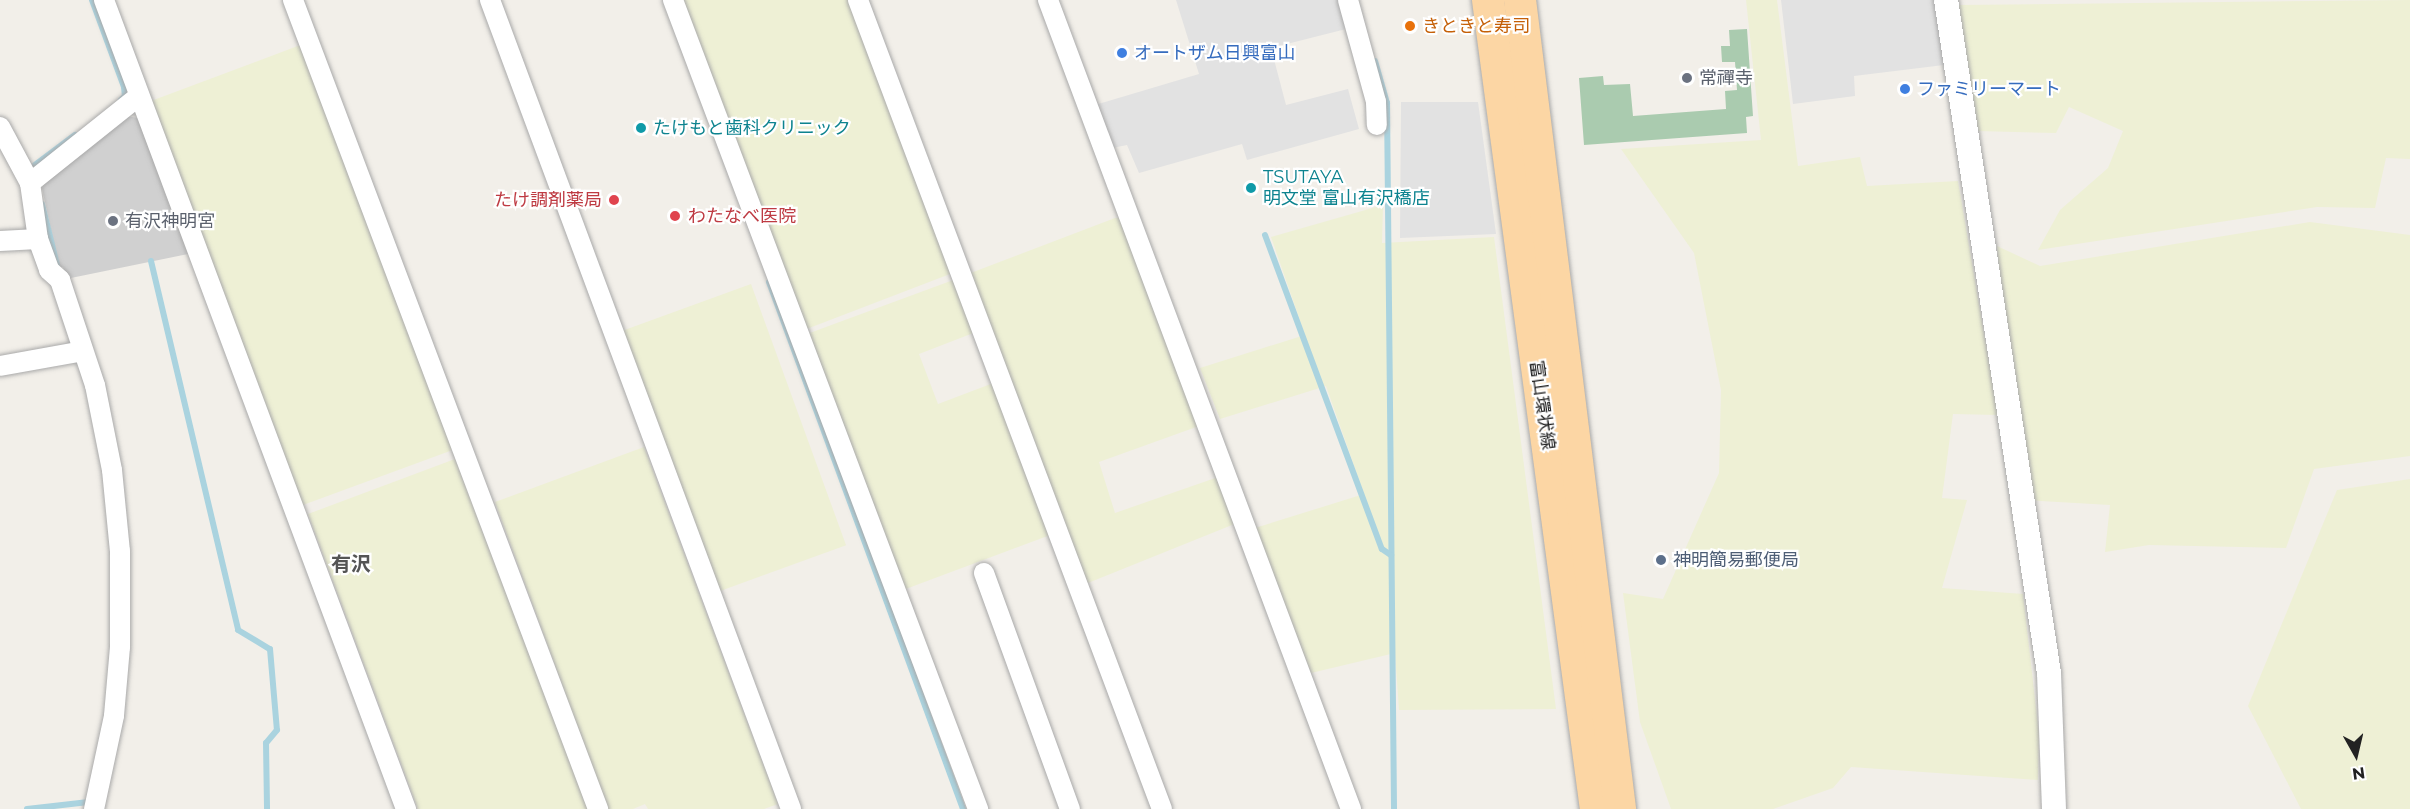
<!DOCTYPE html>
<html>
<head>
<meta charset="utf-8">
<style>
	body { margin:0 }
	#map { position:relative; width:2410px; height:809px; overflow:hidden; background:#f2efe9; font-family:Montserrat,"Noto Sans JP",sans-serif }
	div>[style] { position:absolute }
	.religious>* { inset:0; background:#d0d0d0 }
	.farmland>* { inset:0; background:#eef0d5; transform-origin:0 0 }
	.cemetery>* { inset:0; background:#aacbaf }
	.parking>* { inset:0; background:#e2e2e2 }
	.stream>* { height:6px; margin:-3px; padding:0 3px; transform-origin:3px; border-radius:3px; background:#aad3df }
	.roads { filter:drop-shadow(0 0 2px #a9a9a9) drop-shadow(0 0 2px #a9a9a9) }
	.minor>* { height:20px; margin:-10px; padding:0 10px; transform-origin:10px; border-radius:10px; background:#fff }
	.tertiary>* { height:24px; margin:-12px; padding:0 12px; transform-origin:12px; border-radius:12px; background:#fff }
	.primary>* { height:32px; margin:-16px; padding:0 16px; transform-origin:16px; border-radius:16px; background:#fcd6a4 }
	.dots>* { width:16px; height:16px; translate:-50% -50%; box-sizing:border-box; border:3px solid #fff; border-radius:50% }
	span { translate:-50% -50%; white-space:nowrap; text-align:center; line-height:1.15; -webkit-text-stroke:4.5px #fff; paint-order:stroke }
	.food-label { font-size:18px; color:#c56008 }
	.left { translate:0 -50%; text-align:left }
	.shop-label { font-size:18px; color:#366cbe }
	.worship-label { font-size:18px; color:#5b616d }
	.culture-label { font-size:18px; color:#0d838f }
	.health-label { font-size:18px; color:#be3a42 }
	.right { translate:-100% -50%; text-align:right }
	.street-label { font-size:18px; color:#222 }
	.service-label { font-size:18px; color:#4e5e75 }
	.neighbourhood-label { font-size:20px; color:#555; font-weight:700 }
	.north { position:absolute; left:2326px; top:725px; width:60px; height:60px; -webkit-text-stroke:4px #fff; paint-order:stroke; rotate:172deg; font-size:16px; font-weight:700; line-height:24px; text-align:center; color:#222 }
	.north::after { content:''; display:block; margin:auto; width:21px; height:27px; background:#222; clip-path:polygon(50% 0,100% 100%,50% 72%,0 100%) }
</style>
</head>
<body>
<div id="map">
	<div class="religious">
		<div style="clip-path:polygon(126px 116px,138px 118px,188px 254px,66px 279px,63px 267px,59px 268px,42px 188px,49px 174px)"></div>
	</div>
	<div class="farmland">
		<div style="clip-path:polygon(678px 0,852px 0,953px 267px,950px 274px,804px 330px)"></div>
		<div style="clip-path:polygon(1746px 0,1777px 0,1798px 166px,1860px 157px,1867px 186px,1958px 181px,1998px 415px,1953px 414px,1942px 498px,1967px 500px,1942px 588px,2023px 594px,2039px 734px,2038px 780px,1851px 767px,1833px 788px,1773px 809px,1671px 809px,1640px 722px,1623px 593px,1663px 599px,1719px 473px,1721px 390px,1694px 253px,1621px 149px,1761px 140px)"></div>
		<div style="clip-path:polygon(2410px 0,2410px 159px,2386px 158px,2375px 208px,2317px 207px,2038px 250px,2060px 210px,2108px 168px,2123px 131px,2069px 107px,2056px 133px,1977px 131px,1958px 5px)"></div>
		<div style="clip-path:polygon(303px 44px,454px 445px,450px 451px,303px 505px,151px 101px)"></div>
		<div style="clip-path:polygon(1383px 205px,1382px 243px,1494px 237px,1556px 709px,1399px 710px,1395px 653px,1311px 673px,1255px 528px,1364px 494px,1326px 386px,1220px 419px,1200px 368px,1305px 335px,1271px 237px)"></div>
		<div style="clip-path:polygon(1115px 218px,1125px 218px,1199px 426px,1099px 462px,1115px 513px,1221px 476px,1237px 523px,1083px 585px,968px 274px)"></div>
		<div style="clip-path:polygon(2310px 222px,2410px 235px,2410px 456px,2314px 469px,2286px 548px,2149px 545px,2105px 552px,2110px 505px,2024px 500px,2012px 415px,1997px 246px,2040px 266px)"></div>
		<div style="clip-path:polygon(956px 279px,976px 332px,919px 354px,938px 404px,996px 382px,1053px 534px,903px 590px,807px 334px)"></div>
		<div style="left:751px;top:284px;width:278px;height:139px;rotate:70deg"></div>
		<div style="clip-path:polygon(644px 447px,778px 804px,764px 809px,648px 809px,645px 804px,633px 809px,608px 809px,495px 502px)"></div>
		<div style="clip-path:polygon(455px 459px,588px 809px,418px 809px,308px 514px)"></div>
		<div style="clip-path:polygon(2410px 479px,2410px 809px,2301px 809px,2248px 706px,2337px 490px)"></div>
	</div>
	<div class="cemetery">
		<div style="clip-path:polygon(1747px 29px,1753px 116px,1746px 117px,1747px 133px,1584px 145px,1579px 78px,1603px 76px,1604px 85px,1630px 84px,1633px 116px,1726px 109px,1725px 91px,1737px 90px,1735px 62px,1722px 62px,1721px 46px,1730px 46px,1729px 30px)"></div>
	</div>
	<div class="parking">
		<div style="clip-path:polygon(1176px 0,1343px 0,1350px 28px,1271px 48px,1286px 105px,1348px 89px,1359px 129px,1247px 160px,1242px 144px,1139px 173px,1127px 145px,1112px 148px,1095px 105px,1199px 74px)"></div>
		<div style="clip-path:polygon(1781px 0,1935px 0,1944px 65px,1854px 76px,1855px 96px,1793px 104px)"></div>
		<div style="clip-path:polygon(1401px 102px,1478px 102px,1496px 234px,1400px 238px)"></div>
	</div>
	<div class="stream">
		<div style="left:92px;top:0;width:93px;rotate:69.8deg"></div>
		<div style="left:124px;top:87px;width:9px;rotate:84deg"></div>
		<div style="left:125px;top:96px;width:6px;rotate:135deg"></div>
		<div style="left:1375px;top:61px;width:44px;rotate:74.1deg"></div>
		<div style="left:1387px;top:103px;width:706px;rotate:89.43deg"></div>
		<div style="left:35px;top:165px;width:50px;rotate:-36.9deg"></div>
		<div style="left:42px;top:204px;width:63px;rotate:76.2deg"></div>
		<div style="left:1265px;top:235px;width:335px;rotate:69.6deg"></div>
		<div style="left:1382px;top:549px;width:11px;rotate:34deg"></div>
		<div style="left:151px;top:261px;width:379px;rotate:76.7deg"></div>
		<div style="left:238px;top:630px;width:37px;rotate:31deg"></div>
		<div style="left:270px;top:649px;width:81px;rotate:85.1deg"></div>
		<div style="left:277px;top:730px;width:17px;rotate:130deg"></div>
		<div style="left:266px;top:743px;width:66px;rotate:89.1deg"></div>
		<div style="left:769px;top:282px;width:562px;rotate:69.79deg"></div>
		<div style="left:27px;top:809px;width:62px;rotate:-6.4deg"></div>
		<div style="left:89px;top:802px;width:4px;rotate:-76deg"></div>
	</div>
	<div class="roads">
		<div class="minor">
			<div style="left:104px;top:0;width:864px;rotate:69.53deg"></div>
			<div style="left:293px;top:0;width:865px;rotate:69.34deg"></div>
			<div style="left:490px;top:0;width:863px;rotate:69.59deg"></div>
			<div style="left:673px;top:0;width:865px;rotate:69.34deg"></div>
			<div style="left:858px;top:0;width:864px;rotate:69.41deg"></div>
			<div style="left:1048px;top:0;width:864px;rotate:69.47deg"></div>
			<div style="left:1348px;top:0;width:106px;rotate:74.6deg"></div>
			<div style="left:1376px;top:102px;width:23px;rotate:88deg"></div>
			<div style="left:0;top:127px;width:64px;rotate:61.8deg"></div>
			<div style="left:30px;top:183px;width:57px;rotate:81.9deg"></div>
			<div style="left:38px;top:239px;width:33px;rotate:70deg"></div>
			<div style="left:49px;top:270px;width:15px;rotate:42deg"></div>
			<div style="left:60px;top:280px;width:111px;rotate:71.6deg"></div>
			<div style="left:95px;top:385px;width:87px;rotate:78.7deg"></div>
			<div style="left:112px;top:470px;width:81px;rotate:84.4deg"></div>
			<div style="left:120px;top:551px;width:96px;rotate:90deg"></div>
			<div style="left:120px;top:647px;width:69px;rotate:95deg"></div>
			<div style="left:114px;top:716px;width:95px;rotate:102.1deg"></div>
			<div style="left:30px;top:183px;width:139px;rotate:-38.6deg"></div>
			<div style="left:0;top:241px;width:38px;rotate:-3deg"></div>
			<div style="left:0;top:366px;width:84px;rotate:-10.2deg"></div>
			<div style="left:984px;top:573px;width:251px;rotate:70deg"></div>
		</div>
		<div class="tertiary">
			<div style="left:1946px;top:0;width:681px;rotate:81.3deg"></div>
			<div style="left:2049px;top:673px;width:136px;rotate:87.9deg"></div>
		</div>
		<div class="primary">
			<div style="left:1488px;top:0;width:816px;rotate:82.4deg"></div>
			<div style="left:1520px;top:0;width:815px;rotate:82.95deg"></div>
		</div>
	</div>
	<div class="dots">
		<div style="left:1410px;top:26px;background:#e8710a"></div>
		<div style="left:1122px;top:53px;background:#3f7fe0"></div>
		<div style="left:1687px;top:78px;background:#6b7280"></div>
		<div style="left:1905px;top:89px;background:#3f7fe0"></div>
		<div style="left:641px;top:128px;background:#0f9aa8"></div>
		<div style="left:1251px;top:188px;background:#0f9aa8"></div>
		<div style="left:614px;top:200px;background:#e0444e"></div>
		<div style="left:675px;top:216px;background:#e0444e"></div>
		<div style="left:113px;top:221px;background:#6b7280"></div>
		<div style="left:1661px;top:560px;background:#5c6f8a"></div>
	</div>
	<div class="food-label">
		<span class="left" style="left:1422px;top:26px">きときと寿司</span>
	</div>
	<div class="shop-label">
		<span class="left" style="left:1134px;top:53px">オートザム日興富山</span>
		<span class="left" style="left:1917px;top:89px">ファミリーマート</span>
	</div>
	<div class="worship-label">
		<span class="left" style="left:1699px;top:78px">常禪寺</span>
		<span class="left" style="left:125px;top:221px">有沢神明宮</span>
	</div>
	<div class="culture-label">
		<span class="left" style="left:653px;top:128px">たけもと歯科クリニック</span>
		<span class="left" style="left:1263px;top:188px">TSUTAYA<br>明文堂 富山有沢橋店</span>
	</div>
	<div class="health-label">
		<span class="right" style="left:602px;top:200px">たけ調剤薬局</span>
		<span class="left" style="left:688px;top:216px">わたなべ医院</span>
	</div>
	<div class="street-label">
		<span style="left:1542px;top:405px;rotate:82deg">富山環状線</span>
	</div>
	<div class="service-label">
		<span class="left" style="left:1673px;top:560px">神明簡易郵便局</span>
	</div>
	<div class="neighbourhood-label">
		<span style="left:351px;top:564px">有沢</span>
	</div>
	<div class="north">N</div>
</div>
</body>
</html>
